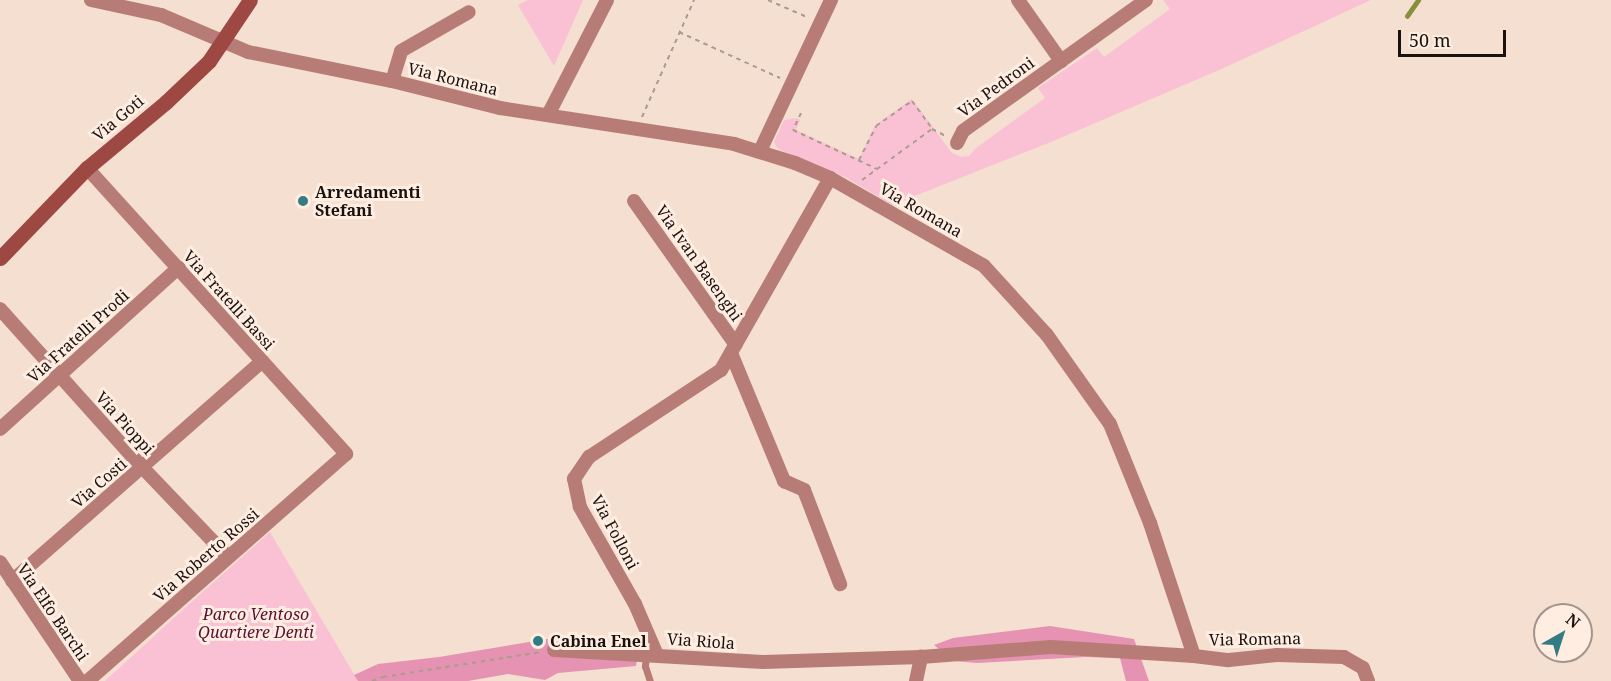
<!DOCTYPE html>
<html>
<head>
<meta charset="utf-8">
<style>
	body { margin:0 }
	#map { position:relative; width:1611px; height:681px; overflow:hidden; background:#f4dfd1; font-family:"Noto Serif",serif }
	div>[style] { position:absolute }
	.green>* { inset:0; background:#fac1d5 }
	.forest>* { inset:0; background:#e692b2 }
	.stream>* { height:4.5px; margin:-2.25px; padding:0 2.25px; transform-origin:2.25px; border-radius:2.25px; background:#87903d }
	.path>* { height:2px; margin-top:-1px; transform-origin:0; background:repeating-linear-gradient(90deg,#ab9b90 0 4.5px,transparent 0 9px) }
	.lane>* { height:7px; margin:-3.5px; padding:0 3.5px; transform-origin:3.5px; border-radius:3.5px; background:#b87c77 }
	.street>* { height:14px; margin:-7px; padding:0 7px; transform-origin:7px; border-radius:7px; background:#b87c77 }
	.secondary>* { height:15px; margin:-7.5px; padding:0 7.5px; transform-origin:7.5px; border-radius:7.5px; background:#9d4843 }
	.dots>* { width:16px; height:16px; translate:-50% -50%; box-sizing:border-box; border:3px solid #ffede2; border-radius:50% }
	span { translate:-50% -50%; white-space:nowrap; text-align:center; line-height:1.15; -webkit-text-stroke:6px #ffede2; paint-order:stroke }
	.street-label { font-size:16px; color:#19120e }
	.poi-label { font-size:16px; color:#19120e; font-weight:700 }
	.left { translate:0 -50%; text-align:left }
	.park-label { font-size:16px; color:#590f34; font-style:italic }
	.north { position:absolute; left:1533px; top:603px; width:60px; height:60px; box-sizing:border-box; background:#ffede2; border:2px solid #a3958d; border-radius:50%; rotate:39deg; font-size:16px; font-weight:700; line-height:24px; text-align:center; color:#19120e }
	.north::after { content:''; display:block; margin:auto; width:21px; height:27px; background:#347c84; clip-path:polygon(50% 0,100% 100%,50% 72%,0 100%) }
	.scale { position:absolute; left:1398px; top:30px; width:108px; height:27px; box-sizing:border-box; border:3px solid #19120e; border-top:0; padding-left:8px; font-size:18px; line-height:21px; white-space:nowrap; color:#19120e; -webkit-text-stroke:4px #ffede2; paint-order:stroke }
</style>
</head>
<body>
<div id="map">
	<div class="green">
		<div style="clip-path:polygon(528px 0,583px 0,554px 66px,518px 5px)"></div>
		<div style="clip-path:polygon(1163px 0,1371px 0,1226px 67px,1051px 142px,892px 205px,847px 178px,778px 149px,774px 142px,784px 120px,797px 118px,800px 120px,796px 130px,859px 159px,875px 125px,912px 99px,952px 153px,961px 157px,969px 156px,976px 148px,1045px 98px,1038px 88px,1097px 48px,1104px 57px,1170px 9px)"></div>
		<div style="clip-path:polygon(270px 532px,358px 681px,105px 681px,187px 606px)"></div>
	</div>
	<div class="forest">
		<div style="clip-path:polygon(1050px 626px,1134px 639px,1149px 681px,1126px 681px,1120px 658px,1085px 657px,977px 663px,954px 661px,934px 645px,953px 638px)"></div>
		<div style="clip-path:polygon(547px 639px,621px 645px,639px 649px,636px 666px,558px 673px,545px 680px,508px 674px,468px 681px,358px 681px,354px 675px,378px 664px,439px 657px)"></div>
	</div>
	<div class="stream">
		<div style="left:1407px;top:16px;width:19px;rotate:-55deg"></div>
	</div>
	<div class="path">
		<div style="left:768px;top:0;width:43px;rotate:23.6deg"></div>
		<div style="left:679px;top:32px;width:111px;rotate:24.5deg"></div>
		<div style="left:801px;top:113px;width:19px;rotate:115deg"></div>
		<div style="left:793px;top:130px;width:93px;rotate:24.9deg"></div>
		<div style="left:642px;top:117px;width:128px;rotate:-66deg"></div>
		<div style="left:859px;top:160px;width:38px;rotate:-63deg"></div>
		<div style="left:876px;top:126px;width:44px;rotate:-34.8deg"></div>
		<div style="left:912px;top:101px;width:34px;rotate:54deg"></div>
		<div style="left:862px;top:180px;width:87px;rotate:-36.1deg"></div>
		<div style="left:932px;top:129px;width:16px;rotate:27deg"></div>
		<div style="left:372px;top:681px;width:12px;rotate:-20deg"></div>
		<div style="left:383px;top:677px;width:160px;rotate:-9deg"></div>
	</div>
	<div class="lane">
		<div style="left:646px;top:654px;width:12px;rotate:95deg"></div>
		<div style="left:645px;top:666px;width:16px;rotate:72deg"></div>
	</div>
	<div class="street">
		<div style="left:91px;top:0;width:72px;rotate:12.1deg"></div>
		<div style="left:161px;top:15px;width:95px;rotate:23deg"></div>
		<div style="left:248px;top:52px;width:147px;rotate:11.4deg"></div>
		<div style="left:392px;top:81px;width:111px;rotate:14deg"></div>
		<div style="left:500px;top:108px;width:237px;rotate:8.7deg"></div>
		<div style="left:734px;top:144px;width:64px;rotate:17.3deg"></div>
		<div style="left:795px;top:163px;width:38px;rotate:23deg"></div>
		<div style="left:830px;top:178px;width:177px;rotate:29.7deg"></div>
		<div style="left:984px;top:266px;width:93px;rotate:47.6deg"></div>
		<div style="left:1047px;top:335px;width:109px;rotate:54.7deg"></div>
		<div style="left:1110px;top:424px;width:107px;rotate:68deg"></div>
		<div style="left:1150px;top:523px;width:140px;rotate:71.7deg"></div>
		<div style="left:1194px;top:656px;width:35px;rotate:7deg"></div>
		<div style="left:1229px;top:660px;width:48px;rotate:-5.9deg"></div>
		<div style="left:1277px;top:655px;width:67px;rotate:1.7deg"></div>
		<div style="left:1344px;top:657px;width:22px;rotate:30deg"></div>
		<div style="left:1363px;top:668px;width:14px;rotate:69deg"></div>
		<div style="left:1018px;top:0;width:75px;rotate:54.8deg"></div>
		<div style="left:392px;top:81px;width:31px;rotate:-73deg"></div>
		<div style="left:401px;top:51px;width:78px;rotate:-29.8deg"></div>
		<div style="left:548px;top:115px;width:129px;rotate:-62.8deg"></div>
		<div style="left:957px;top:143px;width:13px;rotate:-63deg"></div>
		<div style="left:963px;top:131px;width:225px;rotate:-35.6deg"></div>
		<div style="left:760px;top:151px;width:167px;rotate:-64.8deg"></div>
		<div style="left:87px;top:168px;width:386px;rotate:47.8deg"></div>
		<div style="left:346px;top:454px;width:344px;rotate:138.7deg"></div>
		<div style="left:634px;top:201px;width:176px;rotate:54.7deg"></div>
		<div style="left:0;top:309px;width:212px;rotate:48.1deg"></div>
		<div style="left:142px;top:467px;width:124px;rotate:46.3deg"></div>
		<div style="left:731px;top:353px;width:139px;rotate:67.5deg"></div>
		<div style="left:784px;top:481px;width:22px;rotate:24deg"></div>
		<div style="left:804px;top:490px;width:101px;rotate:69deg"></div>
		<div style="left:0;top:429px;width:241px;rotate:-42.1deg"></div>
		<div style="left:0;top:562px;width:143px;rotate:56.1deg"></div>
		<div style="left:12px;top:581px;width:333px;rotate:-41.3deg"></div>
		<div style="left:554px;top:650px;width:209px;rotate:3.3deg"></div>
		<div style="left:763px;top:662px;width:158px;rotate:-1.8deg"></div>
		<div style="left:921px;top:657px;width:130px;rotate:-4.4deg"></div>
		<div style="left:1051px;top:647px;width:143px;rotate:3.6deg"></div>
		<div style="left:657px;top:655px;width:56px;rotate:-113.3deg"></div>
		<div style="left:635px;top:604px;width:112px;rotate:-119.6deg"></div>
		<div style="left:580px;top:507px;width:29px;rotate:-102deg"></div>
		<div style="left:574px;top:479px;width:27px;rotate:-56deg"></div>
		<div style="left:589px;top:457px;width:158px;rotate:-33.4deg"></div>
		<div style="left:721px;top:370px;width:221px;rotate:-60.4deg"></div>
		<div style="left:916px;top:681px;width:25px;rotate:-78deg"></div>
	</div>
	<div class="secondary">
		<div style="left:0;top:258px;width:125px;rotate:-46deg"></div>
		<div style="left:87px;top:168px;width:103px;rotate:-39.9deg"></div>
		<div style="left:166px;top:102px;width:59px;rotate:-43.6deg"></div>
		<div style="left:209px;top:61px;width:73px;rotate:-56.1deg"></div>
	</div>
	<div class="dots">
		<div style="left:303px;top:201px;background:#347c84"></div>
		<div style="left:538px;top:641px;background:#347c84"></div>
	</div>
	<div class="street-label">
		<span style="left:453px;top:79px;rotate:14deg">Via Romana</span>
		<span style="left:996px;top:87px;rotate:-36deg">Via Pedroni</span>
		<span style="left:118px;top:118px;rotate:-40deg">Via Goti</span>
		<span style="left:921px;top:210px;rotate:30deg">Via Romana</span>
		<span style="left:699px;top:263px;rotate:55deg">Via Ivan Basenghi</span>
		<span style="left:229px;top:300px;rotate:48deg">Via Fratelli Bassi</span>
		<span style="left:78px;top:336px;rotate:-42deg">Via Fratelli Prodi</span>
		<span style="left:125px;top:423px;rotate:48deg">Via Pioppi</span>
		<span style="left:99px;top:483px;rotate:-41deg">Via Costi</span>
		<span style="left:615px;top:532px;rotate:62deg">Via Folloni</span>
		<span style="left:206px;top:555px;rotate:-41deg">Via Roberto Rossi</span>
		<span style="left:53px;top:612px;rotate:56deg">Via Elfo Barchi</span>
		<span style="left:1255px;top:639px;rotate:-1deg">Via Romana</span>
		<span style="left:701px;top:641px;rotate:4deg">Via Riola</span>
	</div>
	<div class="poi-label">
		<span class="left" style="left:315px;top:201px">Arredamenti<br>Stefani</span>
		<span class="left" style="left:550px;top:641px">Cabina Enel</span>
	</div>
	<div class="park-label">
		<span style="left:256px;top:623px">Parco Ventoso<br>Quartiere Denti</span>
	</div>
	<div class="north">N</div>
	<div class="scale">50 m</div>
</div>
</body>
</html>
